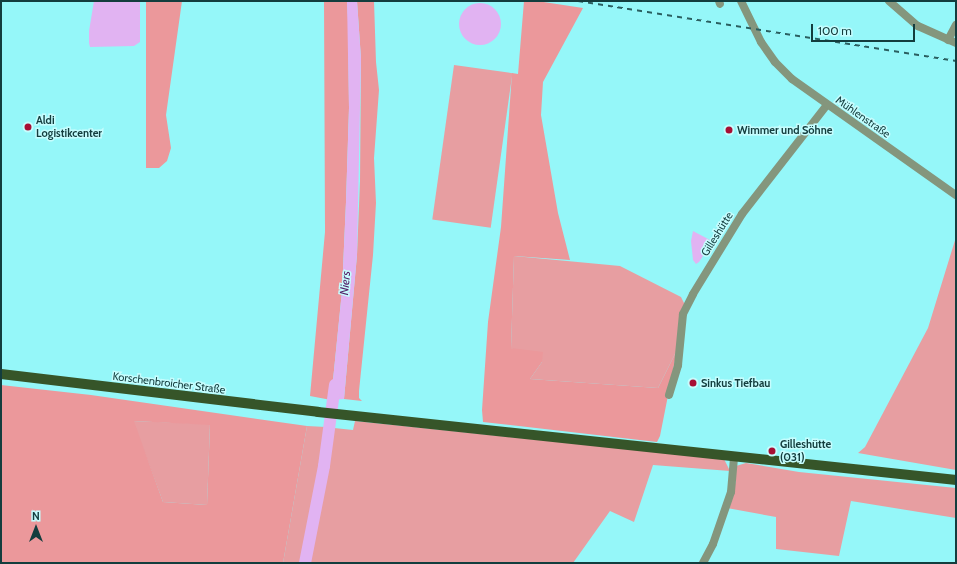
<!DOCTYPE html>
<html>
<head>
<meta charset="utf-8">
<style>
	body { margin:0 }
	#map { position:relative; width:957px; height:564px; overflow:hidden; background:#95f7f9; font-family:Cabin,sans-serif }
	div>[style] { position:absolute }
	.green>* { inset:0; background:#e79ea1; transform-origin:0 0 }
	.forest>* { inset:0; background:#eb989b }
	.water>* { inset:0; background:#e1b3f2 }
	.round { border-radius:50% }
	.river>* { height:12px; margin:-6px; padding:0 6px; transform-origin:6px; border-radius:6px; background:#e1b3f2 }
	.minor>* { height:8px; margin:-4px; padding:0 4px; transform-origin:4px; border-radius:4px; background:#84967d }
	.tertiary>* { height:8px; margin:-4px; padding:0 4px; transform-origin:4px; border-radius:4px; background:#84967d }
	.primary>* { height:10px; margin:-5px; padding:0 5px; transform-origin:5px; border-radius:5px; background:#365529 }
	.rail>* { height:2px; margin-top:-1px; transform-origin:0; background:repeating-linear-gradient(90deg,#2a5f60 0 5px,transparent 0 10px) }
	.dots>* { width:11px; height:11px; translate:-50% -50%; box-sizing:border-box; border:2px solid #c6fdfe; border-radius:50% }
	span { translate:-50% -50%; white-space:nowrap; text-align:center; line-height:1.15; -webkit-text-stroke:3px #c6fdfe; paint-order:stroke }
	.street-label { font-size:11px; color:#133d3e }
	.poi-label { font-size:11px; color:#133d3e; font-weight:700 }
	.left { translate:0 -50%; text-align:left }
	.water-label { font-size:12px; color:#531b65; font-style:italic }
	.frame { position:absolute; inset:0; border:2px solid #133d3e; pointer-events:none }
	.north { position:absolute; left:16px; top:508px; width:40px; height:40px; -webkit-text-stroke:3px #c6fdfe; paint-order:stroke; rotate:0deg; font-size:11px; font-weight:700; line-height:16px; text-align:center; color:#133d3e }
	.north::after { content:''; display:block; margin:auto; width:14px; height:18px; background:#133d3e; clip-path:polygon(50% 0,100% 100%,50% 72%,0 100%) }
	.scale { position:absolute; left:811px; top:24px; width:104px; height:18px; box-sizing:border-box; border:2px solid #133d3e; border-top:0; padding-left:5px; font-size:12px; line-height:14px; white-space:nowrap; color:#133d3e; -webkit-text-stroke:3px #c6fdfe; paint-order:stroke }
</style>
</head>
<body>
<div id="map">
	<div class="green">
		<div style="left:454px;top:65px;width:59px;height:156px;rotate:8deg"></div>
		<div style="clip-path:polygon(956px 237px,956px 470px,858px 453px,865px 447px,928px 328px)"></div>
		<div style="clip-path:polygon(514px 256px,620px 266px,681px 297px,686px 307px,677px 350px,658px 388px,530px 379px,542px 362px,511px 348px)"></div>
		<div style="clip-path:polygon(133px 421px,210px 424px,207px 505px,163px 502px)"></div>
		<div style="clip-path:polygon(355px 421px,724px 459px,730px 471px,653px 465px,634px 522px,610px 511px,573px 563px,310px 563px,334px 428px,353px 430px)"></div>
		<div style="clip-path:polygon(307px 426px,326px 427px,312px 510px,302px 563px,283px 563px)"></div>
		<div style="clip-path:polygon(746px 463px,799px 472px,956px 488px,956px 518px,851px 501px,839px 556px,776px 549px,776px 517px,727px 508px,736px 481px,736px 466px)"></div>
	</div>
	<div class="forest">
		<div style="clip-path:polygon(146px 1px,182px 1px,166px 115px,171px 148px,167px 161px,159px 168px,146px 168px)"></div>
		<div style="clip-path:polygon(324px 1px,347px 1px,348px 18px,349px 108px,346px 202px,342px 291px,331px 400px,310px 396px,325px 232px)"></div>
		<div style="clip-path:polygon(357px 1px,374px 1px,376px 62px,379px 90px,374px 158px,376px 203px,373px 255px,359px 391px,359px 398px,362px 401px,344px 399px,357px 255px,360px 181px,361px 59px)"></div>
		<div style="clip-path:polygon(524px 1px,537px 1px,583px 8px,543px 82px,541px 115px,558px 213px,570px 260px,514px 256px,511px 348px,543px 352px,542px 362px,530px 379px,658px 388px,677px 350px,660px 436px,657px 442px,483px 422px,482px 410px,488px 322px,501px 227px,512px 73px,518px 74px)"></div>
		<div style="clip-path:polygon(evenodd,1px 385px,91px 395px,307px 426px,283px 563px,1px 563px,1px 385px,134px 421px,210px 425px,207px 505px,163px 502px,134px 421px)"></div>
	</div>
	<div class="water">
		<div style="clip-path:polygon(94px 1px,140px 1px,140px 42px,134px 46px,90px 47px,89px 43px,89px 31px)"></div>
		<div style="clip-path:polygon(347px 1px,357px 1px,361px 59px,357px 255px,344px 399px,331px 400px,342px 291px,346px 202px,349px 108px)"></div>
		<div class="round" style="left:459px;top:3px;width:42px;height:42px"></div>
		<div style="clip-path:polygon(693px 231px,710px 240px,711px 244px,699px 262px,696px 264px,693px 260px,691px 241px)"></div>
	</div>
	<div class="river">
		<div style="left:305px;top:563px;width:99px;rotate:-78.9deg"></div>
		<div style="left:324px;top:466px;width:82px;rotate:-82.3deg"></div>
	</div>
	<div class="minor">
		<div style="left:719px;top:1px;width:3px;rotate:72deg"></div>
		<div style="left:889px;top:1px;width:38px;rotate:41deg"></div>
		<div style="left:918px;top:26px;width:42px;rotate:24.1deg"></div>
		<div style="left:948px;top:40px;width:17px;rotate:-62deg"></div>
		<div style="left:669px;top:395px;width:31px;rotate:-73deg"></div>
		<div style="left:678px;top:365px;width:51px;rotate:-84.4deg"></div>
		<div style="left:683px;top:314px;width:22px;rotate:-63deg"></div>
		<div style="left:693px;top:294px;width:94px;rotate:-58.5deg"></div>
		<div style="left:742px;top:214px;width:138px;rotate:-52.1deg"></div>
		<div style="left:703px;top:563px;width:21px;rotate:-62deg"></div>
		<div style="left:713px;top:544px;width:55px;rotate:-70.9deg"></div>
		<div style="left:731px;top:492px;width:35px;rotate:-85deg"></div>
	</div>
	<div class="tertiary">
		<div style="left:741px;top:1px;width:46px;rotate:64deg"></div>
		<div style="left:761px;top:42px;width:24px;rotate:55deg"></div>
		<div style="left:775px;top:62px;width:24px;rotate:45deg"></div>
		<div style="left:792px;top:79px;width:201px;rotate:35.3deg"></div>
	</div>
	<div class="primary">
		<div style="left:1px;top:374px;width:319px;rotate:6.8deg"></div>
		<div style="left:318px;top:412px;width:642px;rotate:6.08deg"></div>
	</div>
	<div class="rail">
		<div style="left:578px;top:1px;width:383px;rotate:9deg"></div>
	</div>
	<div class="dots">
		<div style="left:28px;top:127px;background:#a70e34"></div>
		<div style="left:729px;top:130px;background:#a70e34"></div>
		<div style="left:693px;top:383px;background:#a70e34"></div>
		<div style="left:772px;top:451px;background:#a70e34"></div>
	</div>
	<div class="street-label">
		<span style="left:863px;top:117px;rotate:35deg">Mühlenstraße</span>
		<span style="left:717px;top:234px;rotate:-58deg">Gilleshütte</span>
		<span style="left:169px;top:383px;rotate:7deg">Korschenbroicher Straße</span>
	</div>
	<div class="poi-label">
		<span class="left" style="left:36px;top:127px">Aldi<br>Logistikcenter</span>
		<span class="left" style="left:737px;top:130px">Wimmer und Söhne</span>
		<span class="left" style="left:701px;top:383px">Sinkus Tiefbau</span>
		<span class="left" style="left:780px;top:451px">Gilleshütte<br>(031)</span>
	</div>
	<div class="water-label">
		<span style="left:345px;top:283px;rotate:-85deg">Niers</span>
	</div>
	<div class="frame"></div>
	<div class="north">N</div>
	<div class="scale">100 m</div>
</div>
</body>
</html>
